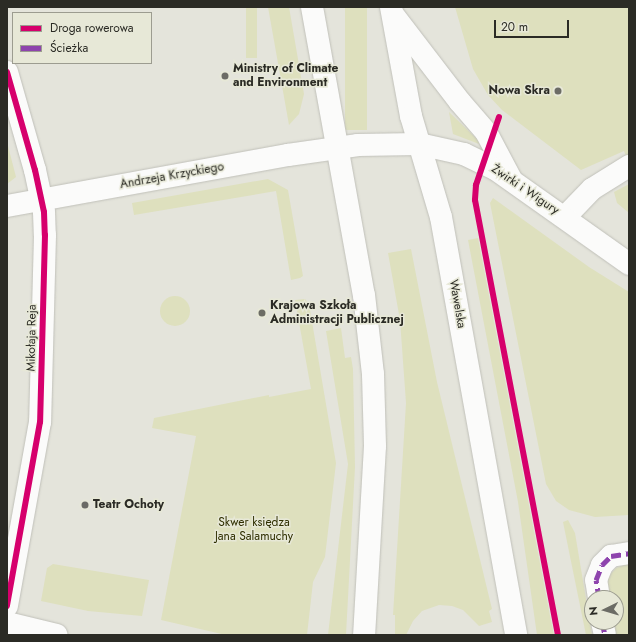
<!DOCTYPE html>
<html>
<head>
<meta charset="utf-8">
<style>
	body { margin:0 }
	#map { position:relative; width:636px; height:642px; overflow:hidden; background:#e4e4db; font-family:Jost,sans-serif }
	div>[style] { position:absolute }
	.green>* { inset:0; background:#dee0be; transform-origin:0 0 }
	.round { border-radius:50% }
	.roads { filter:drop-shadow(0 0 1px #c0c0b9) drop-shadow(0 0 1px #c0c0b9) }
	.minor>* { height:22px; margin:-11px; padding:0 11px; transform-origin:11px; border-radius:11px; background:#fbfbfa }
	.major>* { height:22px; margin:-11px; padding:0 11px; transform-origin:11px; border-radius:11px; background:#fbfbfa }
	.quiet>* { height:5px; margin-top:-2.5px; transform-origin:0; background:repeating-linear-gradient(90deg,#8e44ad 0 10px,transparent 0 15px) }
	.cycleway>* { height:6px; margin:-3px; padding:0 3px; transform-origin:3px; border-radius:3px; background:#d6006c }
	.dots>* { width:11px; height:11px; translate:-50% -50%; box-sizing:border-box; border:2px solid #e7e8d7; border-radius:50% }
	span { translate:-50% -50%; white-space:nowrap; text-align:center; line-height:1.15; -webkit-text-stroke:3px #e7e8d7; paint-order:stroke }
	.poi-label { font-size:12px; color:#2b2b25; font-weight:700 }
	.left { translate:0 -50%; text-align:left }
	.right { translate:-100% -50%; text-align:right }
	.street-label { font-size:12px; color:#2b2b25 }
	.park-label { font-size:12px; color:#2f2f00 }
	.frame { position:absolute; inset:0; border:8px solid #2b2b25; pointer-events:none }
	.legend { position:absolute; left:12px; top:12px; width:140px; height:52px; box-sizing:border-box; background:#e7e8d7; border:1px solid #9c9c90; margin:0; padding:5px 7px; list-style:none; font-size:12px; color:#2b2b25 }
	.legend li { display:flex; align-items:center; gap:8px; height:20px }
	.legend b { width:20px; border:1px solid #9c9c90 }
	.north { position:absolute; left:584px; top:590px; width:40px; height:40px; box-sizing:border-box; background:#e7e8d7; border:1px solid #9c9c90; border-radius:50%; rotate:265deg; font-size:11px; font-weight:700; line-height:16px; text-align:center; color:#2b2b25 }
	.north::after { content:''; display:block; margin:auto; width:14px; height:18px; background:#6c6c65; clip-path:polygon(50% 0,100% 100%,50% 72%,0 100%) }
	.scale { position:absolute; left:494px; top:20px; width:75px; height:18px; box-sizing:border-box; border:2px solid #2b2b25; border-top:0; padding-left:5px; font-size:12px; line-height:14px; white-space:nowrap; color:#2b2b25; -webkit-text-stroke:3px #e7e8d7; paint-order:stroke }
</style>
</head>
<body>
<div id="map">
	<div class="green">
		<div style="left:246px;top:7px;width:11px;height:51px"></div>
		<div style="clip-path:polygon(268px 7px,289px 7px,304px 94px,299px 114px,289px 125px)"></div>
		<div style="left:345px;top:7px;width:22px;height:123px"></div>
		<div style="clip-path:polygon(455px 7px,629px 7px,629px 163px,624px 151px,581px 170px,502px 110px,488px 95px,473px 69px)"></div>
		<div style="clip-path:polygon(449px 112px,480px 142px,479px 144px,453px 134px)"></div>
		<div style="clip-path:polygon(7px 142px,16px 177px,7px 184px)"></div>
		<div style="clip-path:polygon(268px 179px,288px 190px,303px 276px,300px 278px,291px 280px,276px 191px,134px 215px,132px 203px)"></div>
		<div style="clip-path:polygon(629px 184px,629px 213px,617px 203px,614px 192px)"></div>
		<div style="clip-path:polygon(493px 198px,589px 267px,629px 292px,629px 515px,595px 517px,569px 510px,556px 501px,546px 484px,490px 203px)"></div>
		<div style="clip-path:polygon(478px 238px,551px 621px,554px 635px,537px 635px,518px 502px,468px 240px)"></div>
		<div style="clip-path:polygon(411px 249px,437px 382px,492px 609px,489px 611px,492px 622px,479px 626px,463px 610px,452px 606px,439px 605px,422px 611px,413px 621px,406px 635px,395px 635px,395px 615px,393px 615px,406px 403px,400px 320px,388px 253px)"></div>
		<div class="round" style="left:160px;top:296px;width:30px;height:30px"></div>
		<div style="clip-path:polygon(305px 299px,309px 304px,336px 463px,325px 557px,313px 582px,307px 635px,226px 635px,161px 620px,196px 436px,152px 428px,154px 418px,269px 395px,269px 397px,311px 389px,295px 300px)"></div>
		<div style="clip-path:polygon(341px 328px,345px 358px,351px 357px,353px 369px,355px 467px,346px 635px,328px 635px,348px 464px,326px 331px)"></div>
		<div style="clip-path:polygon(568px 520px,575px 533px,592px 635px,586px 635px,563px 522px)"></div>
		<div style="clip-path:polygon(629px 563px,629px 635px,615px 635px,610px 622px,616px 622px,616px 598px,606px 598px,606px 579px,616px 568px)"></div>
		<div style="clip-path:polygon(53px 564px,149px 580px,142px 616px,88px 611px,41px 601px,47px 568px)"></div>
	</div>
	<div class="roads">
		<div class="minor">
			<div style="left:7px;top:72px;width:102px;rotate:74.1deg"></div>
			<div style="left:35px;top:170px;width:43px;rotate:77.9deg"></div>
			<div style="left:44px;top:212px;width:23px;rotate:88deg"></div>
			<div style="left:45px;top:235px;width:187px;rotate:91.5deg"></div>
			<div style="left:40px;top:422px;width:187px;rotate:100.2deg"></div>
			<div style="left:565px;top:217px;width:39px;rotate:-46deg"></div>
			<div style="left:592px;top:189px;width:44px;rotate:-31.9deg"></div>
			<div style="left:599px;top:598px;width:18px;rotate:-99deg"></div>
			<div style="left:596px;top:580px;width:16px;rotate:-68deg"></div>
			<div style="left:602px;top:565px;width:13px;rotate:-45deg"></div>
			<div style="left:611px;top:556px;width:18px;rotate:-9deg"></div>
			<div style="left:602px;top:622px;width:13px;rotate:77deg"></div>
		</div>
		<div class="major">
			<div style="left:312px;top:7px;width:293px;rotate:79.8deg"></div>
			<div style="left:364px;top:295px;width:80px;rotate:83.5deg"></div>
			<div style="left:373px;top:374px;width:72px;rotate:88.4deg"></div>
			<div style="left:375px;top:446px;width:189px;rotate:93.3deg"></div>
			<div style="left:391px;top:7px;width:111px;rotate:79.6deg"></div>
			<div style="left:411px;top:116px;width:105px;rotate:73.5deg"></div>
			<div style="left:441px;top:217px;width:425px;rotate:79.8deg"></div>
			<div style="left:394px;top:16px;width:108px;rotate:52.5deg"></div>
			<div style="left:460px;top:102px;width:40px;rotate:49deg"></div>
			<div style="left:486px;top:132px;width:53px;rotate:62deg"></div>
			<div style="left:7px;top:206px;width:286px;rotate:-10.3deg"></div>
			<div style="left:288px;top:155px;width:71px;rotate:-8.1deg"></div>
			<div style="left:358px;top:145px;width:61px;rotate:-0.9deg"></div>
			<div style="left:419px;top:144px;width:46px;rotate:12.5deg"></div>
			<div style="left:464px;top:154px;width:34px;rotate:26deg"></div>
			<div style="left:495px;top:169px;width:164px;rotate:35.3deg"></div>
			<div style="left:7px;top:623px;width:51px;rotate:13.5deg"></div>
		</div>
	</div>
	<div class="quiet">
		<div style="left:599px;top:598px;width:18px;rotate:-99deg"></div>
		<div style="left:596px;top:580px;width:16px;rotate:-68deg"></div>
		<div style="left:602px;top:565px;width:13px;rotate:-45deg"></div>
		<div style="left:611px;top:556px;width:18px;rotate:-9deg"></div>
		<div style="left:602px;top:622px;width:13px;rotate:77deg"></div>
	</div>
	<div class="cycleway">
		<div style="left:7px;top:72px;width:102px;rotate:74.1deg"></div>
		<div style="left:35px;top:170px;width:43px;rotate:77.9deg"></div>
		<div style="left:44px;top:212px;width:23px;rotate:88deg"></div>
		<div style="left:45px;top:235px;width:187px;rotate:91.5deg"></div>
		<div style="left:40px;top:422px;width:187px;rotate:100.2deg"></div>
		<div style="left:499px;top:117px;width:72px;rotate:108.7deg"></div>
		<div style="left:476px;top:185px;width:15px;rotate:94deg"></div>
		<div style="left:475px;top:200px;width:443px;rotate:79.2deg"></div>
	</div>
	<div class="dots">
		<div style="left:225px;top:76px;background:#6c6c65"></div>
		<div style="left:558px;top:91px;background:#6c6c65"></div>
		<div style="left:262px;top:313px;background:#6c6c65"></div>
		<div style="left:85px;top:505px;background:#6c6c65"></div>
	</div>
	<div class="poi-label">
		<span class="left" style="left:233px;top:76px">Ministry of Climate<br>and Environment</span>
		<span class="right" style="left:550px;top:91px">Nowa Skra</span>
		<span class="left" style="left:270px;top:313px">Krajowa Szkoła<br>Administracji Publicznej</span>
		<span class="left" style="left:93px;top:505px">Teatr Ochoty</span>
	</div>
	<div class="street-label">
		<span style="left:172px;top:176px;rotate:-10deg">Andrzeja Krzyckiego</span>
		<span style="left:525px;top:190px;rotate:34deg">Żwirki i Wigury</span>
		<span style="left:457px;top:304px;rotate:80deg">Wawelska</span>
		<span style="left:32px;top:338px;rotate:-89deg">Mikołaja Reja</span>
	</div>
	<div class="park-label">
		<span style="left:254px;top:530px">Skwer księdza<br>Jana Salamuchy</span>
	</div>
	<div class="frame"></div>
	<ul class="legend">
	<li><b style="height:5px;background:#d6006c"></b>Droga rowerowa</li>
	<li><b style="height:5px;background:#8e44ad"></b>Ścieżka</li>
	</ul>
	<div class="north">N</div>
	<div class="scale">20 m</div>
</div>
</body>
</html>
